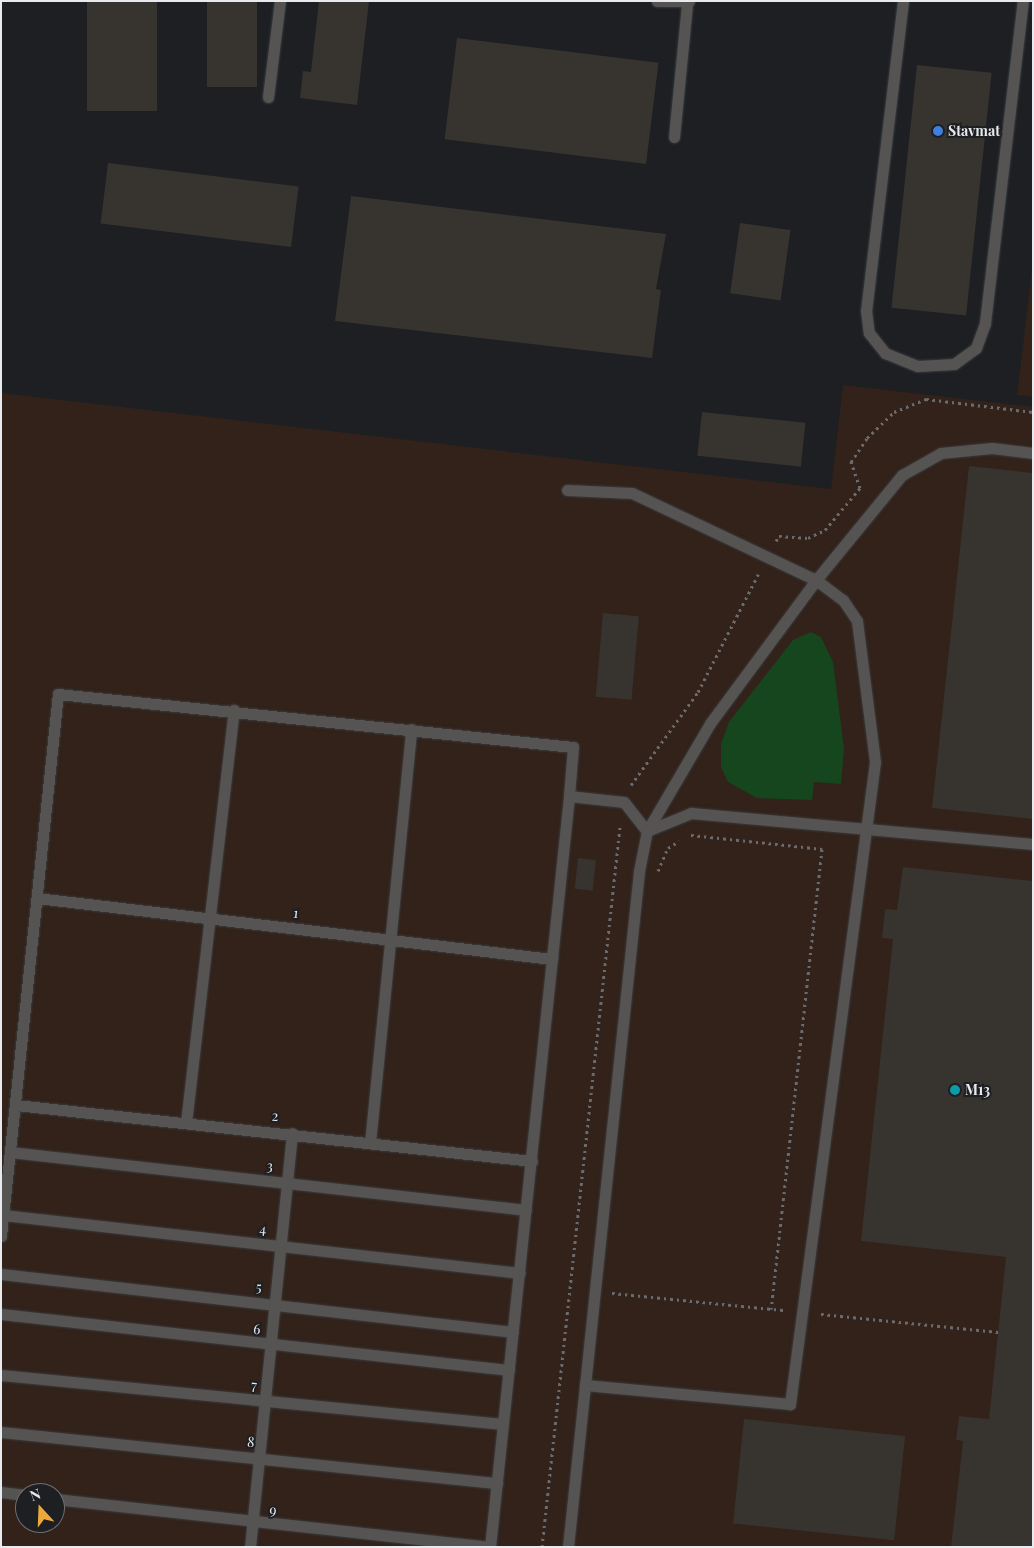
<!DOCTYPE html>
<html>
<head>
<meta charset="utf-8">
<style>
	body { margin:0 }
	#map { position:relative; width:1034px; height:1548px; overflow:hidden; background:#1d1f23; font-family:"Playfair Display",serif }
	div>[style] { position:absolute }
	.industrial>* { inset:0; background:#322219 }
	.green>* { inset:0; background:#15461e }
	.building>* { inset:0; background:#37332f; transform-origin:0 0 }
	.path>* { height:3px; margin-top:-1.5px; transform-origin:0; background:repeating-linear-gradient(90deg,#696b6e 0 2.5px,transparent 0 6.5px) }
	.roads { filter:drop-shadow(0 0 1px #393b3f) drop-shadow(0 0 1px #393b3f) }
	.service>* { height:11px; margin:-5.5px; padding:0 5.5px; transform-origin:5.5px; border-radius:5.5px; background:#565353 }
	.dots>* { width:14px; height:14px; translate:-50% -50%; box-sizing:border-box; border:2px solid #1d1f23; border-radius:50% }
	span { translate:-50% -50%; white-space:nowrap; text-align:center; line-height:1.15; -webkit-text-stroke:4px #1d1f23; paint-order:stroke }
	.poi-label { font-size:14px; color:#e8eaed; font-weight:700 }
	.left { translate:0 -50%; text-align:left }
	.street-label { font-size:14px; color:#e8eaed }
	.frame { position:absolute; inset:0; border:2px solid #e8eaed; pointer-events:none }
	.north { position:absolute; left:15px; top:1483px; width:50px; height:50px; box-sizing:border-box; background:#1d1f23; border:1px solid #6e7074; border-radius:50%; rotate:340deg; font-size:14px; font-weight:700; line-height:20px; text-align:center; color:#e8eaed }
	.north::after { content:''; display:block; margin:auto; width:18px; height:22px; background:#eda83c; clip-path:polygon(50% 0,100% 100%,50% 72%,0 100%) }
</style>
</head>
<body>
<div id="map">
	<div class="industrial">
		<div style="clip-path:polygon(1033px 260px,1033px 397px,1017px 395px)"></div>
		<div style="clip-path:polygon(evenodd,843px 385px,1033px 407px,1033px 1547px,1px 1547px,1px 393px,831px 489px,843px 385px,25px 1493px,55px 1493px,55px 1523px,25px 1523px,25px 1493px)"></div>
	</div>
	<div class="green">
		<div style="clip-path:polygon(811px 632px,821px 637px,833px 662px,844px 749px,841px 784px,814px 782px,812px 800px,757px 798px,728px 782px,721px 767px,721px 744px,729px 722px,793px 640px)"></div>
	</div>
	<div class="building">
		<div style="left:87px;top:1px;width:70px;height:110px"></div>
		<div style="left:207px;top:1px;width:50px;height:86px"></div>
		<div style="clip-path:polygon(319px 1px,369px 1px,357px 105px,300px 98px,303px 71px,311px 72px)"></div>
		<div style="left:457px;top:38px;width:203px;height:102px;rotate:7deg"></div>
		<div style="left:917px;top:65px;width:75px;height:244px;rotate:6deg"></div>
		<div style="left:108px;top:163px;width:192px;height:61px;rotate:7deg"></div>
		<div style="clip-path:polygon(351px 196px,666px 234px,656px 289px,661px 290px,652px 358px,335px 321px)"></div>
		<div style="left:740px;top:223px;width:51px;height:71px;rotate:8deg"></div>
		<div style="left:702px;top:412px;width:104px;height:44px;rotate:6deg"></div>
		<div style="clip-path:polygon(969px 466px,1033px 473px,1033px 819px,932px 808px)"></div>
		<div style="left:603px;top:613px;width:36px;height:84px;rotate:5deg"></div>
		<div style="left:578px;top:858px;width:18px;height:31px;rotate:6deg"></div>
		<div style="clip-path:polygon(903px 867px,1033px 881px,1033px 1547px,951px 1547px,963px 1441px,956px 1440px,959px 1416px,989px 1419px,1006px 1257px,861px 1241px,893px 939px,882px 938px,885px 909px,897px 910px)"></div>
		<div style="left:744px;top:1419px;width:162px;height:105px;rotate:6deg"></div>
	</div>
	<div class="path">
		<div style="left:776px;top:541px;width:6px;rotate:-59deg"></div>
		<div style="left:779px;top:536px;width:29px;rotate:4deg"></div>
		<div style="left:808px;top:538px;width:19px;rotate:-25deg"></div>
		<div style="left:825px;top:530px;width:55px;rotate:-50.2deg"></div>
		<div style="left:860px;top:488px;width:28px;rotate:-109deg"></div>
		<div style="left:851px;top:462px;width:29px;rotate:-56deg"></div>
		<div style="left:867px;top:438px;width:37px;rotate:-44deg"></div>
		<div style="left:894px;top:412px;width:35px;rotate:-22deg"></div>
		<div style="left:926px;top:399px;width:108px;rotate:6.9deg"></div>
		<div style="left:631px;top:785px;width:115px;rotate:-54.2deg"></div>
		<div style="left:698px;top:692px;width:134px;rotate:-62.9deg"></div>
		<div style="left:691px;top:835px;width:132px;rotate:6.1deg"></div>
		<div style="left:822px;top:849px;width:463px;rotate:96.3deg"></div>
		<div style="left:658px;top:871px;width:25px;rotate:-67deg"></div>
		<div style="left:668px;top:848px;width:13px;rotate:-32deg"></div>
		<div style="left:612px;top:1293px;width:172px;rotate:5.7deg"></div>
		<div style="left:821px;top:1314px;width:178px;rotate:5.8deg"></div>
		<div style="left:542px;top:1547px;width:724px;rotate:-83.82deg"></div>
	</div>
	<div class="roads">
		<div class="service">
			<div style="left:657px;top:1px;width:32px"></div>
			<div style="left:903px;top:1px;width:311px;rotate:96.8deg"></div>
			<div style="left:866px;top:310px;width:23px;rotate:83deg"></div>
			<div style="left:869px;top:333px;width:26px;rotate:51deg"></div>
			<div style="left:885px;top:353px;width:35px;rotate:22deg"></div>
			<div style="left:918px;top:366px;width:36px;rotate:-3deg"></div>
			<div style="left:954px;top:364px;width:27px;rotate:-36deg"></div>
			<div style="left:976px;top:348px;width:27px;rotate:-70deg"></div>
			<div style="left:985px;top:323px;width:324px;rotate:-83.3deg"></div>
			<div style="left:268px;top:97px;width:97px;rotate:-82.9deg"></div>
			<div style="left:674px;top:137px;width:134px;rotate:-84.4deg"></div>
			<div style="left:567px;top:490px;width:65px;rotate:2.6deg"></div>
			<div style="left:632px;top:493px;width:204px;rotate:25.3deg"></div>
			<div style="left:816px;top:580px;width:34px;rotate:37deg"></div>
			<div style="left:843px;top:600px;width:25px;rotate:56deg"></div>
			<div style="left:857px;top:621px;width:142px;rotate:82.7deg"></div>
			<div style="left:875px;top:762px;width:648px;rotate:97.54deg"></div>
			<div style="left:790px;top:1404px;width:206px;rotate:-174.7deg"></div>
			<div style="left:37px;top:898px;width:519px;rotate:6.76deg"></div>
			<div style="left:16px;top:1105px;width:519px;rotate:6.19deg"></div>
			<div style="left:186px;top:1123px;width:416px;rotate:-83.4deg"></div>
			<div style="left:370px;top:1143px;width:416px;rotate:-84.3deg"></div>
			<div style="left:10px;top:1152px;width:519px;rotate:6.41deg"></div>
			<div style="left:3px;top:1215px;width:520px;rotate:6.4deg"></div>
			<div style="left:1px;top:1236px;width:545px;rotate:-84deg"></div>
			<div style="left:58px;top:694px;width:518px;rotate:5.88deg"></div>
			<div style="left:573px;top:747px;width:49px;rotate:94.7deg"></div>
			<div style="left:1px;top:1274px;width:515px;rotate:6.46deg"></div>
			<div style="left:1px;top:1314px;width:511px;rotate:6.29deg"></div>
			<div style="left:1px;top:1375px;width:504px;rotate:5.57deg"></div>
			<div style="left:1px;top:1432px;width:499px;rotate:5.9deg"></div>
			<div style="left:1px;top:1492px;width:24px;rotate:7deg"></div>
			<div style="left:55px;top:1499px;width:438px;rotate:6.3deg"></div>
			<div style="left:250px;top:1547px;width:416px;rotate:-84.2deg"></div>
			<div style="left:490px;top:1547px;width:755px;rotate:-83.99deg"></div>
			<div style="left:569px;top:796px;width:55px;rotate:6.2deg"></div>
			<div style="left:624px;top:802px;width:37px;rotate:52deg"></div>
			<div style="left:647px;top:831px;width:126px;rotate:-59.6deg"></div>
			<div style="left:711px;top:722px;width:177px;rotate:-53.5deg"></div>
			<div style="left:816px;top:580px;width:136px;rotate:-50.7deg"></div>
			<div style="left:902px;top:475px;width:45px;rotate:-29.4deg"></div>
			<div style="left:941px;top:453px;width:51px;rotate:-5.6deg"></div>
			<div style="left:992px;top:448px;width:41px;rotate:7deg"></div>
			<div style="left:568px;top:1547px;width:680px;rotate:-84deg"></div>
			<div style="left:639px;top:871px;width:41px;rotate:-78.7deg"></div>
			<div style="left:647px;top:831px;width:48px;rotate:-22.2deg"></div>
			<div style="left:691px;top:813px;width:343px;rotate:5.2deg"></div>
		</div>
	</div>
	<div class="dots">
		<div style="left:938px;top:131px;background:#3f7fe0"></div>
		<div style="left:955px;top:1090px;background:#0f9aa8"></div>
	</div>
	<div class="poi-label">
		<span class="left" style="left:948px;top:131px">Stavmat</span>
		<span class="left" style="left:965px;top:1090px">M13</span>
	</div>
	<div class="street-label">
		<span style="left:296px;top:913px;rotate:7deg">1</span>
		<span style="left:275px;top:1116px;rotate:6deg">2</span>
		<span style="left:270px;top:1166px;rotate:6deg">3</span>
		<span style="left:263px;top:1229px;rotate:6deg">4</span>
		<span style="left:259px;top:1287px;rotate:6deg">5</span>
		<span style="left:257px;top:1329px;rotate:7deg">6</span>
		<span style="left:254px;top:1385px;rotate:6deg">7</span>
		<span style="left:251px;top:1442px;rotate:6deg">8</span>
		<span style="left:273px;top:1510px;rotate:6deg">9</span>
	</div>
	<div class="frame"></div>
	<div class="north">N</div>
</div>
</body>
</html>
